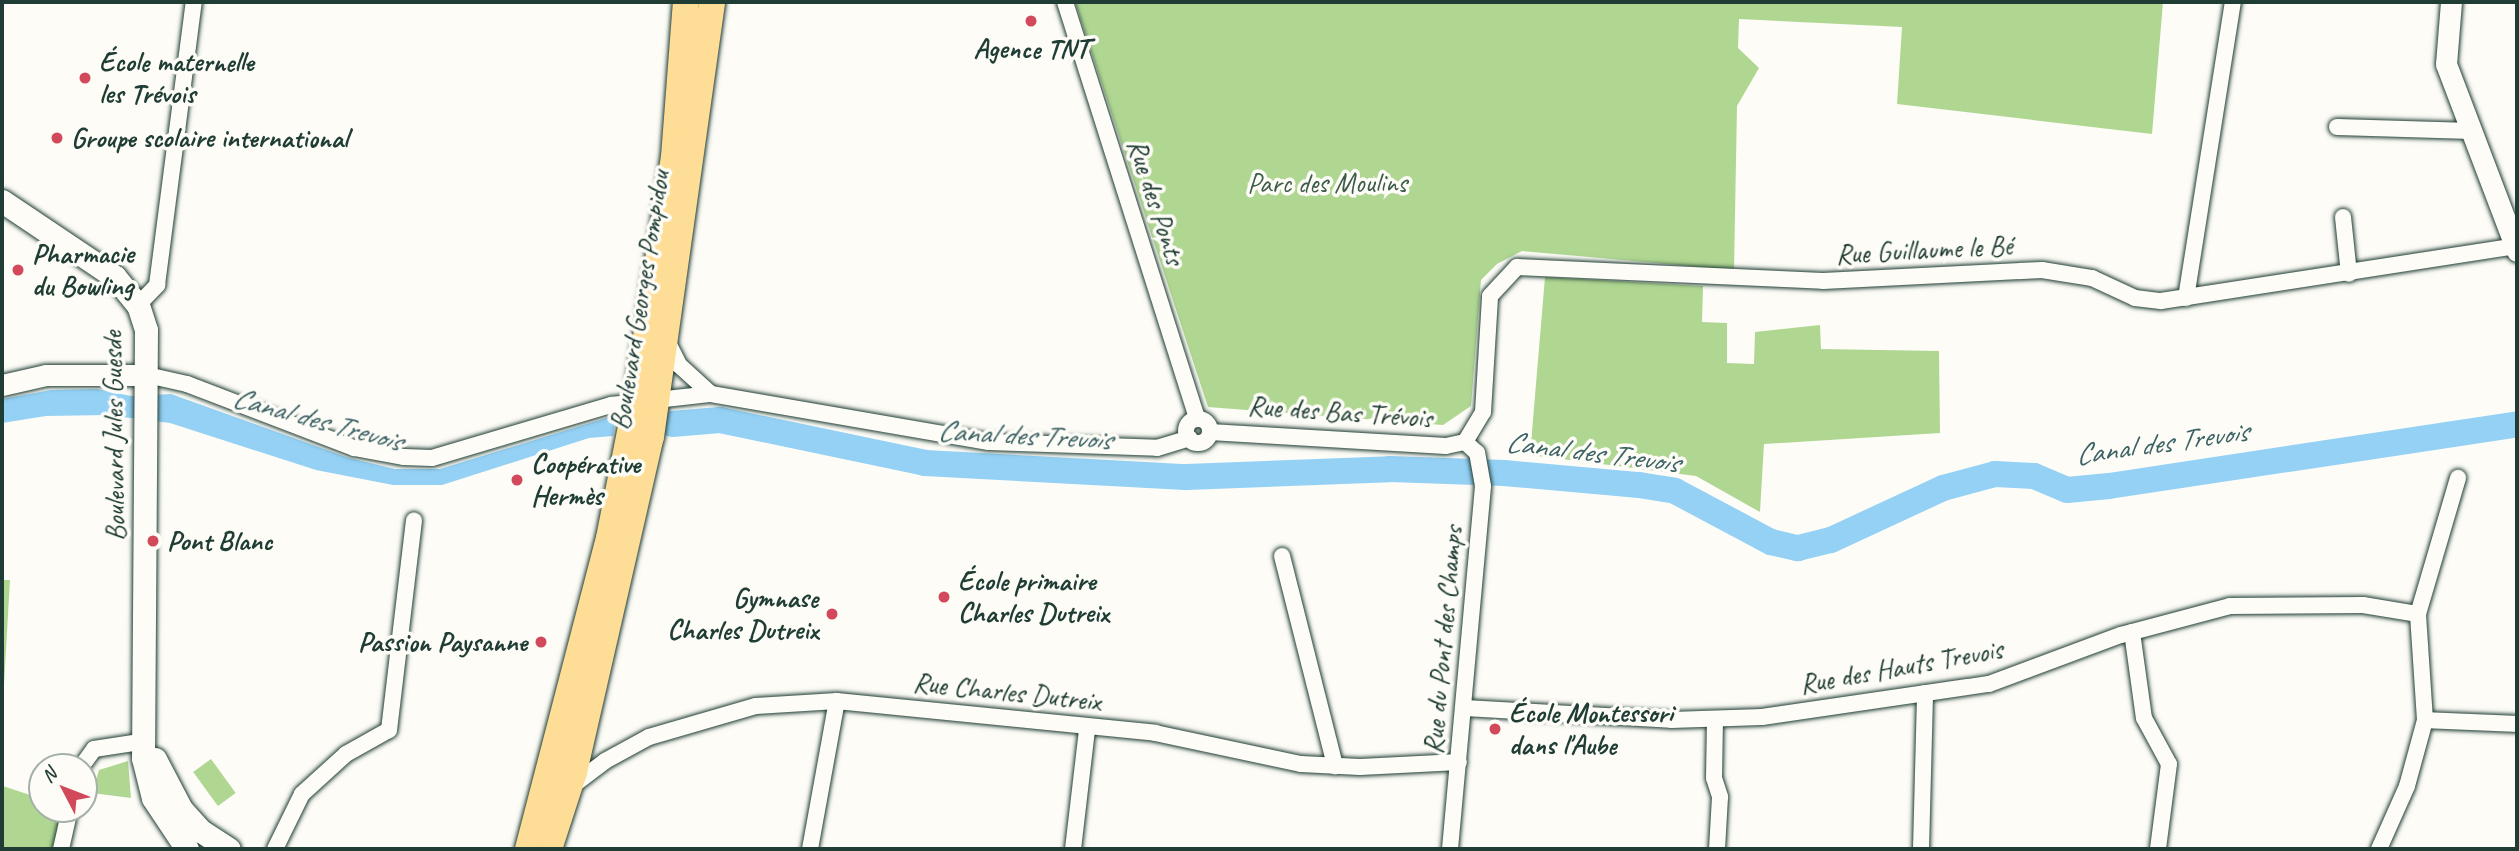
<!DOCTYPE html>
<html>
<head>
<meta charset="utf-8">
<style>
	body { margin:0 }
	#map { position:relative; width:2519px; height:851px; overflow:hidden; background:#fdfcf7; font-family:Caveat,sans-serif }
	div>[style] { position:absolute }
	.green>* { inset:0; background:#b0d792; transform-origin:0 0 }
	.water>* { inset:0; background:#94d1f5 }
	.river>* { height:26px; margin:-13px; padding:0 13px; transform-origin:13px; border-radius:13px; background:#94d1f5 }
	.roads { filter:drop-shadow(0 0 2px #1f3d34) drop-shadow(0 0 2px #1f3d34) }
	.minor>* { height:16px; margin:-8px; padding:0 8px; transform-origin:8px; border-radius:8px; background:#fdfcf7 }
	.minor>.ring { margin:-8px; padding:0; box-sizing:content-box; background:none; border:16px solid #fdfcf7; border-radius:50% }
	.tertiary>* { height:21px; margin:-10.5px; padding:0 10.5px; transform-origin:10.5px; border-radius:10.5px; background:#fdfcf7 }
	.secondary>* { height:23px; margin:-11.5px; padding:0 11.5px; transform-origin:11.5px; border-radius:11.5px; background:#fdfcf7 }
	.primary>* { height:26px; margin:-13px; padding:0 13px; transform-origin:13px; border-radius:13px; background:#fedd96 }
	.dots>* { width:19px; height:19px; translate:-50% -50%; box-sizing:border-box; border:4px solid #fdfcf7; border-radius:50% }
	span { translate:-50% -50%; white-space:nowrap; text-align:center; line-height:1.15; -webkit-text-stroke:7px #fdfcf7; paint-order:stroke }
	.poi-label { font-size:28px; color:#1f3d34; font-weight:700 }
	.left { translate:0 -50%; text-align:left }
	.right { translate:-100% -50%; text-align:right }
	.park-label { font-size:28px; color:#3c5c47 }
	.street-label { font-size:28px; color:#1f3d34 }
	.water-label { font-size:30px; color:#3c6264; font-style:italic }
	.frame { position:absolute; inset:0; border:4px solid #1f3d34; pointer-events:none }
	.north { position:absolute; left:28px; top:753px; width:70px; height:70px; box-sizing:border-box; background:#fdfcf7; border:2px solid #a4b0a9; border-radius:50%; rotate:312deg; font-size:19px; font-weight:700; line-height:28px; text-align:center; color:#1f3d34 }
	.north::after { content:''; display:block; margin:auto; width:24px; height:32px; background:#d1495b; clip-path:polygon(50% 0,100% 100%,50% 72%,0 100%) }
</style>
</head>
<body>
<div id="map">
	<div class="green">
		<div style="clip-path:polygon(1075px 2px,2163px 2px,2152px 134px,1897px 104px,1902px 27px,1739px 19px,1738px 48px,1759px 68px,1737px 106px,1734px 270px,1522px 251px,1497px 264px,1481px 280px,1471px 406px,1443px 425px,1208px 407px)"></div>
		<div style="clip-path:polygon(1545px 277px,1703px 286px,1702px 322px,1727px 323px,1727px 363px,1754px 364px,1755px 332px,1820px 325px,1821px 349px,1939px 351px,1940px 433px,1764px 444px,1760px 512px,1696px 476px,1530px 455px)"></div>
		<div style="clip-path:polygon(2px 580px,10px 580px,2px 719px)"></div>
		<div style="clip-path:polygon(2px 757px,3px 786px,42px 799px,42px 809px,66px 809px,54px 849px,2px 849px)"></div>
		<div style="left:211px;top:759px;width:42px;height:22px;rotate:54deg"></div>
		<div style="clip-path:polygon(128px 761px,131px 798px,92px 793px,99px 770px)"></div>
	</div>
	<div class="water">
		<div style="clip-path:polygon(97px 389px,131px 396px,171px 394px,349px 458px,395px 469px,440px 469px,616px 415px,613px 436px,589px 438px,442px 485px,393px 485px,316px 470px,170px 423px,107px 415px,46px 416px,2px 423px,2px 399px,51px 390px)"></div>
	</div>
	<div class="river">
		<div style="left:672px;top:424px;width:48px;rotate:-4.8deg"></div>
		<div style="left:720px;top:420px;width:209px;rotate:11.8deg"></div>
		<div style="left:925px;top:463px;width:261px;rotate:3.1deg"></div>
		<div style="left:1186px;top:477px;width:204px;rotate:-2.2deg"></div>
		<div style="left:1390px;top:469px;width:114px;rotate:2deg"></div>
		<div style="left:1504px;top:473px;width:136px;rotate:5.1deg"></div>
		<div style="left:1639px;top:485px;width:36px;rotate:9deg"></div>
		<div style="left:1675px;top:491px;width:109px;rotate:28deg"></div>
		<div style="left:1771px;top:542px;width:28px;rotate:13deg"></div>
		<div style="left:1798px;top:548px;width:34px;rotate:-14deg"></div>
		<div style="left:1831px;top:540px;width:123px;rotate:-24.9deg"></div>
		<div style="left:1943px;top:488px;width:54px;rotate:-15.1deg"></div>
		<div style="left:1995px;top:474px;width:39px;rotate:3deg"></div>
		<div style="left:2034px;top:476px;width:36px;rotate:23deg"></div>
		<div style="left:2067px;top:490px;width:42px;rotate:-5.4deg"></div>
		<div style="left:2109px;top:486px;width:413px;rotate:-8.6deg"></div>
	</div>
	<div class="roads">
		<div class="minor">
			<div style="left:1065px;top:2px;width:437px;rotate:72.4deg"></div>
			<div style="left:2337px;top:127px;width:135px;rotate:1.7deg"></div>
			<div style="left:2343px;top:217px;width:57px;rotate:84deg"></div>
			<div style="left:2186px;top:298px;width:300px;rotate:-81deg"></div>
			<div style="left:138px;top:305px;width:28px;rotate:-46deg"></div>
			<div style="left:157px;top:285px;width:285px;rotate:-82.6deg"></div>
			<div style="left:667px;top:341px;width:27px;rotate:63deg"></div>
			<div style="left:679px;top:365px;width:43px;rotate:42.2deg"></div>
			<div style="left:147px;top:375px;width:41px;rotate:12.7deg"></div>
			<div style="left:187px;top:384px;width:179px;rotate:21deg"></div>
			<div style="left:354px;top:448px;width:51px;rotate:10.2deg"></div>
			<div style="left:404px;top:457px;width:28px;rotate:2deg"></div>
			<div style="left:432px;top:458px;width:187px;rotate:-16.5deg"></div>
			<div style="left:611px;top:405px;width:101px;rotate:-6.3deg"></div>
			<div style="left:711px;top:394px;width:282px;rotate:9.8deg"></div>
			<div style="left:989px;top:442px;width:168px;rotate:2deg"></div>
			<div style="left:1157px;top:448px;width:34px;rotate:-17deg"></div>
			<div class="ring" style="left:1186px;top:419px;width:8px;height:8px"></div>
			<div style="left:1210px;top:432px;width:236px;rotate:3.4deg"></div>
			<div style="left:1446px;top:446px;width:19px;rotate:-12deg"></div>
			<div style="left:1465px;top:442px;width:35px;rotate:-59deg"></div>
			<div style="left:1483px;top:412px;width:116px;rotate:-86.5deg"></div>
			<div style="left:1490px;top:296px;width:40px;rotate:-47deg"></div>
			<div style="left:1517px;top:267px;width:306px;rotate:2.6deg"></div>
			<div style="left:1823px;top:281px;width:219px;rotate:-2.9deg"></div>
			<div style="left:2042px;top:270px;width:51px;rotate:9.1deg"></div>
			<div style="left:2092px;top:278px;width:47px;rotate:24.9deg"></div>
			<div style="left:2135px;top:298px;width:26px;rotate:7deg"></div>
			<div style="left:2161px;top:301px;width:359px;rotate:-8.8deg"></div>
			<div style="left:1282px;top:556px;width:217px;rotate:75.8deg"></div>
			<div style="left:2132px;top:632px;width:87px;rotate:82.1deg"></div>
			<div style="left:2144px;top:718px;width:52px;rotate:61.5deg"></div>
			<div style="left:2169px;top:764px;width:86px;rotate:97.4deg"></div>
			<div style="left:1465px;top:708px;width:206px;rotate:3.3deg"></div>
			<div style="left:1671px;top:720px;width:91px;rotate:-1.9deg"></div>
			<div style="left:1762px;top:717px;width:229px;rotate:-8.3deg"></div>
			<div style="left:1989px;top:684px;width:141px;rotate:-20.4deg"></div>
			<div style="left:2121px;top:635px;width:113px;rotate:-14.9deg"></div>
			<div style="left:2230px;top:606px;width:133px;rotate:-0.4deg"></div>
			<div style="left:2363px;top:605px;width:56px;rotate:9.3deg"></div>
			<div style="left:1715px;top:720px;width:58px;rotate:91deg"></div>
			<div style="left:1714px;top:778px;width:20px;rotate:72deg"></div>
			<div style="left:1720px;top:797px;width:52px;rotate:93.3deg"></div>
			<div style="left:2425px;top:720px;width:92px;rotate:2.5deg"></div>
			<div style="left:81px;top:767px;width:22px;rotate:-54deg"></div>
			<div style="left:94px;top:749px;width:53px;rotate:-8.7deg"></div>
			<div style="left:572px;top:786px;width:41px;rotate:-37.1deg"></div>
			<div style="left:605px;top:761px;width:50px;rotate:-28.6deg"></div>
			<div style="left:649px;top:737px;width:111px;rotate:-16.2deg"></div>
			<div style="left:756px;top:706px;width:81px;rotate:-3.5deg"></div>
			<div style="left:837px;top:701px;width:320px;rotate:5.7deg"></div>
			<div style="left:1155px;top:733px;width:149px;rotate:12deg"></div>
			<div style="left:1301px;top:764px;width:59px;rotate:2.9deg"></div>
			<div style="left:1360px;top:767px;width:99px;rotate:-2.9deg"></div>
			<div style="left:61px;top:849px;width:41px;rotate:-77.3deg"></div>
			<div style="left:275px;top:849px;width:61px;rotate:-63.9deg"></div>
			<div style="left:302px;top:794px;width:59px;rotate:-42.3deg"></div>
			<div style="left:346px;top:754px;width:49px;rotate:-29.2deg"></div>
			<div style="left:389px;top:730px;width:211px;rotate:-83.2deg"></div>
			<div style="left:810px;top:849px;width:150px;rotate:-79.7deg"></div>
			<div style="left:1073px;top:849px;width:121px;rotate:-83.3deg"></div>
			<div style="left:1450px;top:849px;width:364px;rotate:-84.8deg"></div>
			<div style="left:1483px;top:486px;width:34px;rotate:-100deg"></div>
			<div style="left:1477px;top:453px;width:16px;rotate:-137deg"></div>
			<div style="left:1921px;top:849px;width:156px;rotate:-88.5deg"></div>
			<div style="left:2379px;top:849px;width:69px;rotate:-66deg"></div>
			<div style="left:2407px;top:786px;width:68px;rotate:-74.7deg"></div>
			<div style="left:2425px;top:720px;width:106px;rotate:-93.8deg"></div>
			<div style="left:2418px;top:614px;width:142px;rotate:-73.6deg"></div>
		</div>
		<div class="tertiary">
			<div style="left:2451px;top:2px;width:62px;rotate:94.6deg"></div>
			<div style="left:2446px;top:64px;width:200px;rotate:69.2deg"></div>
			<div style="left:2px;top:385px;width:45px;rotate:-12.8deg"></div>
			<div style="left:46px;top:375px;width:101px"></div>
		</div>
		<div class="secondary">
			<div style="left:2px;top:201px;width:136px;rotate:33.9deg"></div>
			<div style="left:115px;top:277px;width:36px;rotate:51deg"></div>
			<div style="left:138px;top:305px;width:26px;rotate:72deg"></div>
			<div style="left:146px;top:330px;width:428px;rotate:90.4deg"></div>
			<div style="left:143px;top:758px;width:41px;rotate:76deg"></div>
			<div style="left:153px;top:798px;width:61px;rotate:56.3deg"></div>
			<div style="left:155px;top:759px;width:56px;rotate:62.5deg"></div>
			<div style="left:181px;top:809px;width:30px;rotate:48deg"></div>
			<div style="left:201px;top:831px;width:33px;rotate:33deg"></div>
		</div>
		<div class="primary">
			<div style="left:528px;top:849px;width:321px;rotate:-75.4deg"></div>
			<div style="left:609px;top:538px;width:139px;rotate:-78.8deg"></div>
			<div style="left:636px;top:402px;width:248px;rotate:-81.2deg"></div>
			<div style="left:674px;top:157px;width:155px;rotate:-85.6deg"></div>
			<div style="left:549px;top:849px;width:81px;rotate:-72deg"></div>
			<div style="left:574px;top:772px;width:344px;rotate:-77.1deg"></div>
			<div style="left:651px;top:437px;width:439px;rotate:-82deg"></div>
		</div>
	</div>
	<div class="dots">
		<div style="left:1031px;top:21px;background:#d1495b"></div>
		<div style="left:85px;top:78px;background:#d1495b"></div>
		<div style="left:57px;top:138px;background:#d1495b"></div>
		<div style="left:18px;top:270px;background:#d1495b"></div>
		<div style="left:517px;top:480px;background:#d1495b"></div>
		<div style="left:153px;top:541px;background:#d1495b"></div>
		<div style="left:944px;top:597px;background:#d1495b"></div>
		<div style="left:832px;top:614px;background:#d1495b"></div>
		<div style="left:541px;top:642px;background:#d1495b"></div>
		<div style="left:1495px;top:729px;background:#d1495b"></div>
	</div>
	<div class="poi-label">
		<span style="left:1031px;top:49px">Agence TNT</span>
		<span class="left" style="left:99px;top:78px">École maternelle<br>les Trévois</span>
		<span class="left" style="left:71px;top:138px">Groupe scolaire international</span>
		<span class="left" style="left:32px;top:270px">Pharmacie<br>du Bowling</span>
		<span class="left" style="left:531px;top:480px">Coopérative<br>Hermès</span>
		<span class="left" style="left:167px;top:541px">Pont Blanc</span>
		<span class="left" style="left:958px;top:597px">École primaire<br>Charles Dutreix</span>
		<span class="right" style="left:818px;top:614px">Gymnase<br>Charles Dutreix</span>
		<span class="right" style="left:527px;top:642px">Passion Paysanne</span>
		<span class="left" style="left:1509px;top:729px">École Montessori<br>dans l'Aube</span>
	</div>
	<div class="park-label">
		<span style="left:1327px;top:183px">Parc des Moulins</span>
	</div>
	<div class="street-label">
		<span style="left:1156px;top:202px;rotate:72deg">Rue des Ponts</span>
		<span style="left:1924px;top:250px;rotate:-3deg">Rue Guillaume le Bé</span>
		<span style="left:640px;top:300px;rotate:-81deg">Boulevard Georges Pompidou</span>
		<span style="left:1340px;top:412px;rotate:4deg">Rue des Bas Trévois</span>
		<span style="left:114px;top:436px;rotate:-91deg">Boulevard Jules Guesde</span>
		<span style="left:1443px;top:640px;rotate:-85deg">Rue du Pont des Champs</span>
		<span style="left:1901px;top:667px;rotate:-10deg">Rue des Hauts Trevois</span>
		<span style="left:1007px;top:692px;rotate:6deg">Rue Charles Dutreix</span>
	</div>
	<div class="water-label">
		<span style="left:317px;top:419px;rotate:15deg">Canal des Trevois</span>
		<span style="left:1024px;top:435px;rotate:3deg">Canal des Trevois</span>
		<span style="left:2161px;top:443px;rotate:-8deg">Canal des Trevois</span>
		<span style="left:1592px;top:452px;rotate:7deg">Canal des Trevois</span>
	</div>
	<div class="frame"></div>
	<div class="north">N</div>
</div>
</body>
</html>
